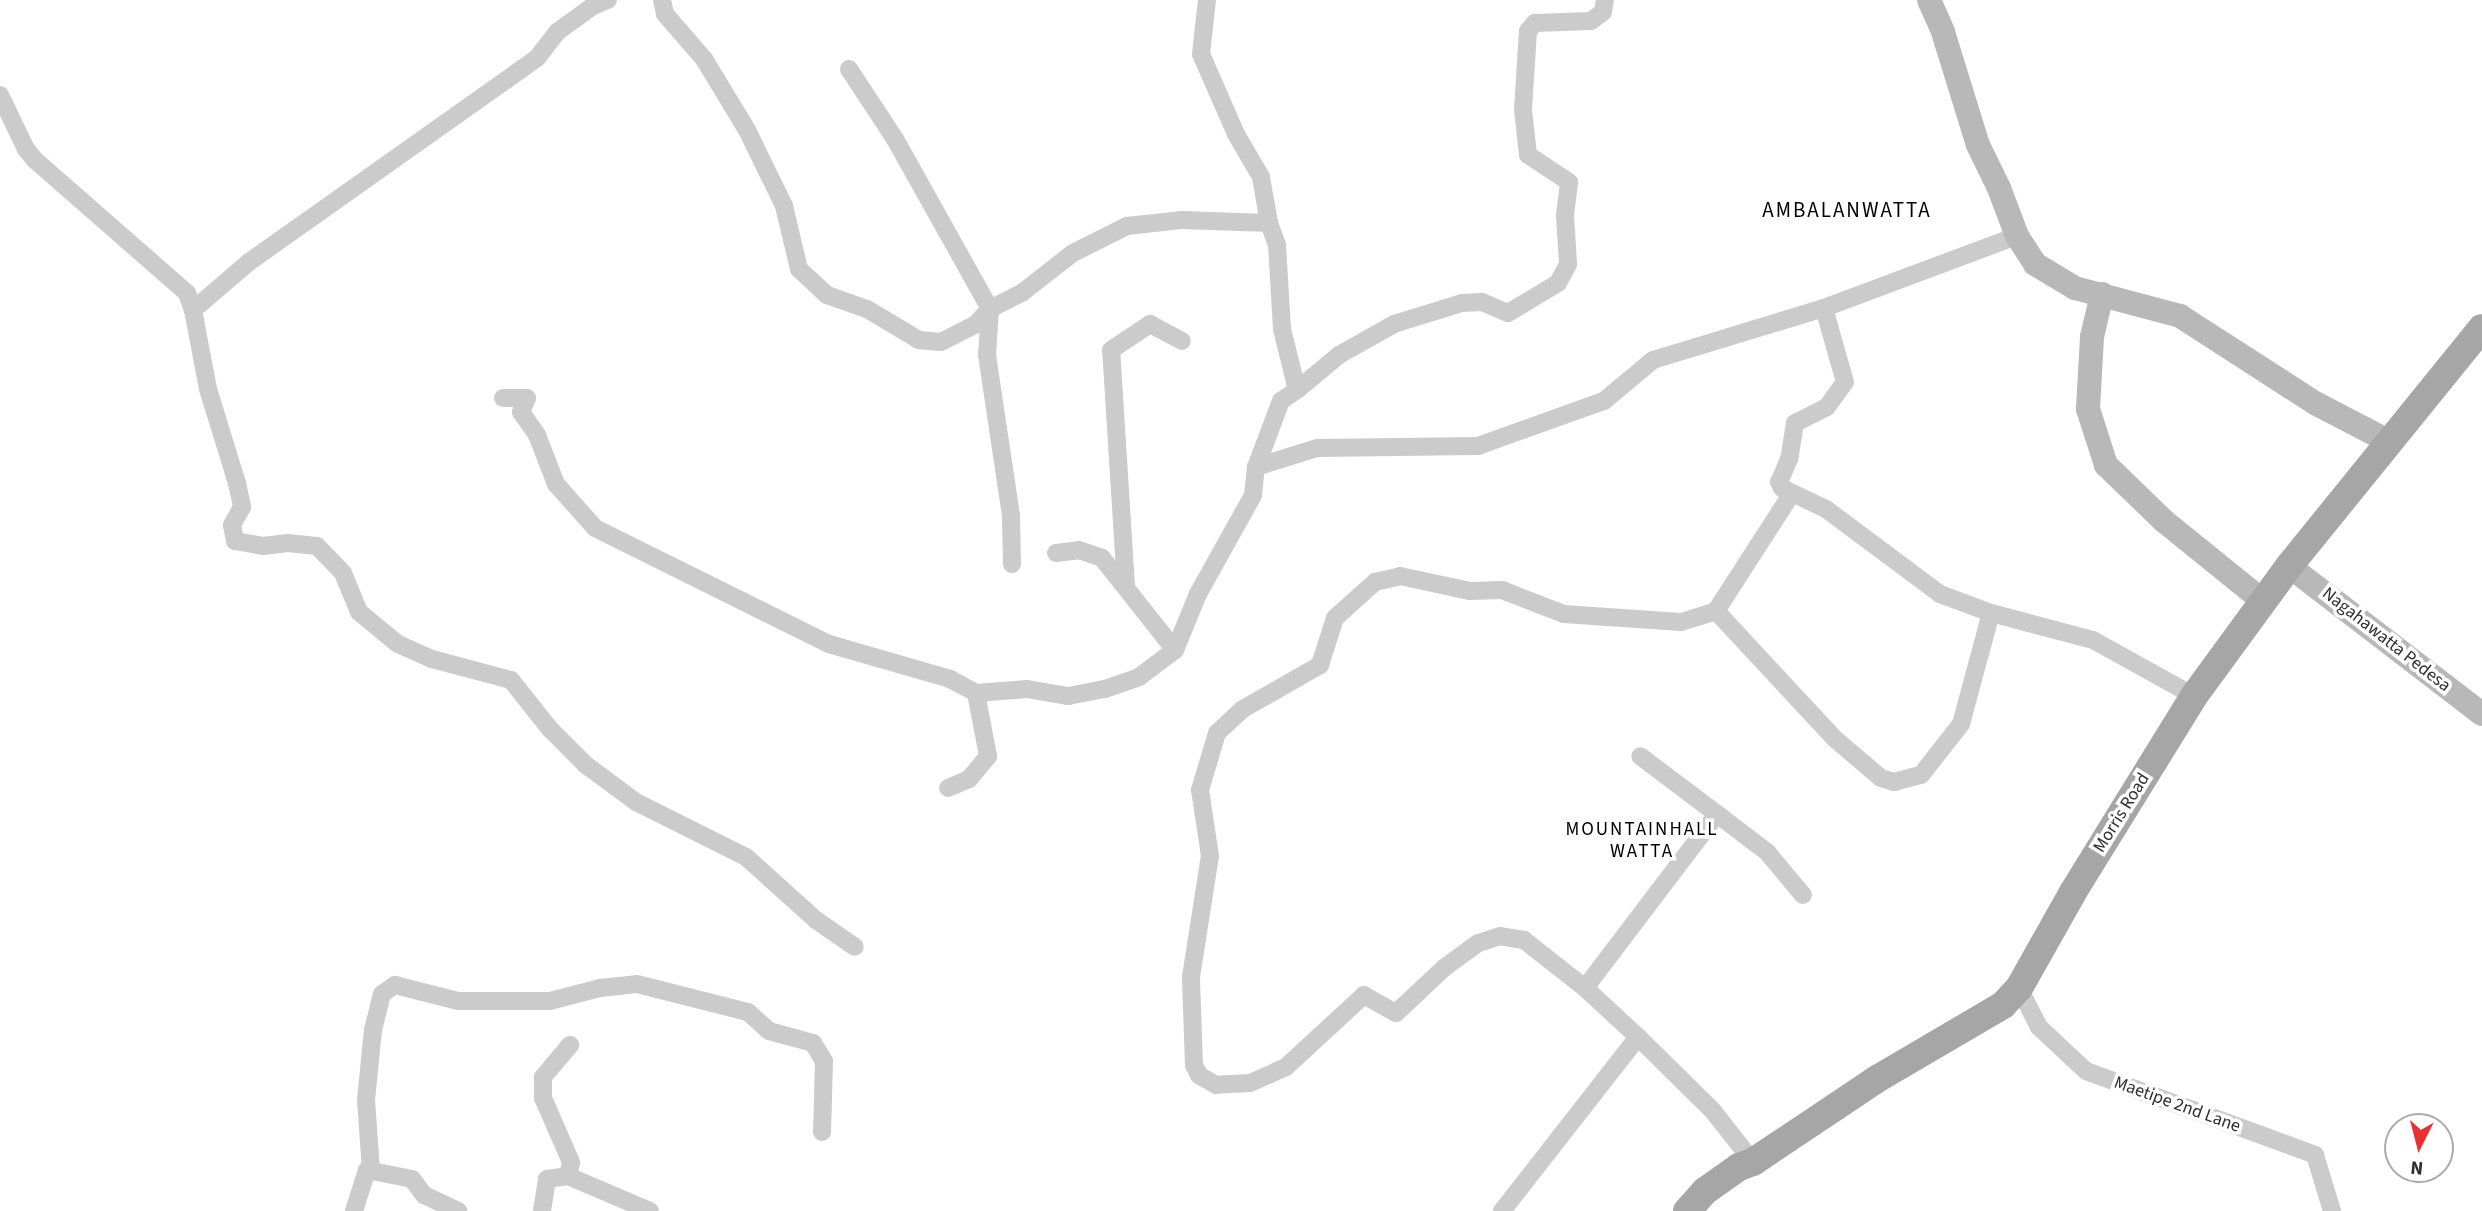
<!DOCTYPE html>
<html>
<head>
<meta charset="utf-8">
<style>
	body { margin:0 }
	#map { position:relative; width:2482px; height:1211px; overflow:hidden; background:#fff; font-family:"Source Sans 3",sans-serif }
	div>[style] { position:absolute }
	.street>* { height:18px; margin:-9px; padding:0 9px; transform-origin:9px; border-radius:9px; background:#cbcbcb }
	.secondary>* { height:24px; margin:-12px; padding:0 12px; transform-origin:12px; border-radius:12px; background:#b8b8b8 }
	.primary>* { height:28px; margin:-14px; padding:0 14px; transform-origin:14px; border-radius:14px; background:#a6a6a6 }
	span { translate:-50% -50%; white-space:nowrap; text-align:center; line-height:1.15; -webkit-text-stroke:7px #fff; paint-order:stroke }
	.street-label { font-size:18px; color:#2e2e2e }
	.neighbourhood-label { font-size:19px; color:#000; letter-spacing:2px }
	.quarter-label { font-size:21px; color:#000; letter-spacing:2px }
	.north { position:absolute; left:2384px; top:1113px; width:70px; height:70px; box-sizing:border-box; background:#fff; border:2px solid #ababab; border-radius:50%; rotate:186deg; font-size:19px; font-weight:700; line-height:28px; text-align:center; color:#2e2e2e }
	.north::after { content:''; display:block; margin:auto; width:24px; height:32px; background:#e7322f; clip-path:polygon(50% 0,100% 100%,50% 72%,0 100%) }
</style>
</head>
<body>
<div id="map">
	<div class="street">
		<div style="left:662px;top:0;width:14px;rotate:78deg"></div>
		<div style="left:665px;top:14px;width:60px;rotate:49.1deg"></div>
		<div style="left:704px;top:59px;width:83px;rotate:58.8deg"></div>
		<div style="left:747px;top:130px;width:85px;rotate:64deg"></div>
		<div style="left:784px;top:206px;width:65px;rotate:76.6deg"></div>
		<div style="left:799px;top:269px;width:38px;rotate:43deg"></div>
		<div style="left:827px;top:295px;width:42px;rotate:19.3deg"></div>
		<div style="left:867px;top:309px;width:61px;rotate:30.8deg"></div>
		<div style="left:919px;top:340px;width:22px;rotate:5deg"></div>
		<div style="left:941px;top:342px;width:39px;rotate:-27deg"></div>
		<div style="left:976px;top:324px;width:21px;rotate:-47deg"></div>
		<div style="left:990px;top:309px;width:37px;rotate:-27deg"></div>
		<div style="left:1023px;top:292px;width:63px;rotate:-38deg"></div>
		<div style="left:1073px;top:253px;width:60px;rotate:-26.6deg"></div>
		<div style="left:1127px;top:226px;width:54px;rotate:-6.3deg"></div>
		<div style="left:1181px;top:220px;width:88px;rotate:2deg"></div>
		<div style="left:849px;top:69px;width:84px;rotate:56.7deg"></div>
		<div style="left:895px;top:139px;width:195px;rotate:60.8deg"></div>
		<div style="left:990px;top:309px;width:46px;rotate:93.7deg"></div>
		<div style="left:987px;top:355px;width:163px;rotate:81.5deg"></div>
		<div style="left:1011px;top:516px;width:48px;rotate:88.8deg"></div>
		<div style="left:0;top:95px;width:60px;rotate:64.3deg"></div>
		<div style="left:26px;top:149px;width:14px;rotate:51deg"></div>
		<div style="left:35px;top:160px;width:202px;rotate:41.2deg"></div>
		<div style="left:187px;top:293px;width:18px;rotate:71deg"></div>
		<div style="left:193px;top:310px;width:80px;rotate:79.2deg"></div>
		<div style="left:208px;top:389px;width:98px;rotate:72.9deg"></div>
		<div style="left:237px;top:483px;width:25px;rotate:78deg"></div>
		<div style="left:242px;top:507px;width:21px;rotate:119deg"></div>
		<div style="left:232px;top:525px;width:16px;rotate:79deg"></div>
		<div style="left:235px;top:541px;width:28px;rotate:10deg"></div>
		<div style="left:263px;top:546px;width:25px;rotate:-7deg"></div>
		<div style="left:288px;top:543px;width:29px;rotate:6deg"></div>
		<div style="left:317px;top:546px;width:37px;rotate:46deg"></div>
		<div style="left:343px;top:573px;width:42px;rotate:67.7deg"></div>
		<div style="left:359px;top:612px;width:50px;rotate:39.4deg"></div>
		<div style="left:398px;top:644px;width:37px;rotate:24deg"></div>
		<div style="left:432px;top:659px;width:82px;rotate:14.9deg"></div>
		<div style="left:511px;top:680px;width:63px;rotate:51.5deg"></div>
		<div style="left:550px;top:729px;width:51px;rotate:45deg"></div>
		<div style="left:586px;top:765px;width:62px;rotate:36.5deg"></div>
		<div style="left:636px;top:802px;width:123px;rotate:26.6deg"></div>
		<div style="left:746px;top:857px;width:94px;rotate:42deg"></div>
		<div style="left:816px;top:920px;width:47px;rotate:34.7deg"></div>
		<div style="left:1824px;top:308px;width:77px;rotate:74.2deg"></div>
		<div style="left:1845px;top:382px;width:31px;rotate:126deg"></div>
		<div style="left:1827px;top:407px;width:36px;rotate:153deg"></div>
		<div style="left:1795px;top:423px;width:36px;rotate:99deg"></div>
		<div style="left:1789px;top:459px;width:25px;rotate:113deg"></div>
		<div style="left:1779px;top:482px;width:7px;rotate:63deg"></div>
		<div style="left:1782px;top:488px;width:49px;rotate:25.5deg"></div>
		<div style="left:1826px;top:509px;width:142px;rotate:36.7deg"></div>
		<div style="left:1940px;top:594px;width:54px;rotate:20.4deg"></div>
		<div style="left:1991px;top:613px;width:106px;rotate:14.8deg"></div>
		<div style="left:2093px;top:640px;width:115px;rotate:29deg"></div>
		<div style="left:193px;top:310px;width:74px;rotate:-40.6deg"></div>
		<div style="left:249px;top:262px;width:353px;rotate:-35.3deg"></div>
		<div style="left:537px;top:58px;width:33px;rotate:-52deg"></div>
		<div style="left:557px;top:32px;width:44px;rotate:-35.8deg"></div>
		<div style="left:593px;top:6px;width:16px;rotate:-22deg"></div>
		<div style="left:1297px;top:390px;width:55px;rotate:-39.8deg"></div>
		<div style="left:1339px;top:355px;width:63px;rotate:-29.4deg"></div>
		<div style="left:1394px;top:324px;width:71px;rotate:-17.2deg"></div>
		<div style="left:1462px;top:303px;width:20px;rotate:-3deg"></div>
		<div style="left:1482px;top:302px;width:28px;rotate:23deg"></div>
		<div style="left:1508px;top:313px;width:58px;rotate:-31deg"></div>
		<div style="left:1558px;top:283px;width:21px;rotate:-62deg"></div>
		<div style="left:1568px;top:264px;width:49px;rotate:-93.5deg"></div>
		<div style="left:1565px;top:215px;width:33px;rotate:-83deg"></div>
		<div style="left:1569px;top:182px;width:49px;rotate:-146.6deg"></div>
		<div style="left:1528px;top:155px;width:45px;rotate:-96.3deg"></div>
		<div style="left:1523px;top:110px;width:79px;rotate:-86.4deg"></div>
		<div style="left:1528px;top:31px;width:11px;rotate:-49deg"></div>
		<div style="left:1535px;top:23px;width:56px;rotate:-2deg"></div>
		<div style="left:1591px;top:21px;width:15px;rotate:-37deg"></div>
		<div style="left:1603px;top:12px;width:12px;rotate:-81deg"></div>
		<div style="left:503px;top:398px;width:24px"></div>
		<div style="left:527px;top:398px;width:15px;rotate:113deg"></div>
		<div style="left:521px;top:412px;width:28px;rotate:55deg"></div>
		<div style="left:537px;top:435px;width:53px;rotate:68.8deg"></div>
		<div style="left:556px;top:484px;width:59px;rotate:48.4deg"></div>
		<div style="left:595px;top:528px;width:261px;rotate:26.4deg"></div>
		<div style="left:829px;top:644px;width:126px;rotate:16.1deg"></div>
		<div style="left:950px;top:679px;width:30px;rotate:28deg"></div>
		<div style="left:976px;top:693px;width:51px;rotate:-4.5deg"></div>
		<div style="left:1027px;top:689px;width:42px;rotate:9.7deg"></div>
		<div style="left:1068px;top:696px;width:38px;rotate:-11deg"></div>
		<div style="left:1105px;top:689px;width:36px;rotate:-19deg"></div>
		<div style="left:1139px;top:677px;width:45px;rotate:-36.9deg"></div>
		<div style="left:1175px;top:650px;width:61px;rotate:-67.7deg"></div>
		<div style="left:1198px;top:594px;width:113px;rotate:-60.9deg"></div>
		<div style="left:1253px;top:495px;width:28px;rotate:-84deg"></div>
		<div style="left:1256px;top:467px;width:71px;rotate:-69.3deg"></div>
		<div style="left:1281px;top:401px;width:19px;rotate:-35deg"></div>
		<div style="left:1297px;top:390px;width:63px;rotate:-103.8deg"></div>
		<div style="left:1282px;top:329px;width:84px;rotate:-93.4deg"></div>
		<div style="left:1277px;top:245px;width:23px;rotate:-110deg"></div>
		<div style="left:1269px;top:223px;width:47px;rotate:-99.9deg"></div>
		<div style="left:1261px;top:177px;width:50px;rotate:-120.2deg"></div>
		<div style="left:1236px;top:134px;width:87px;rotate:-113.6deg"></div>
		<div style="left:1201px;top:54px;width:54px;rotate:-83.7deg"></div>
		<div style="left:1256px;top:467px;width:64px;rotate:-17.3deg"></div>
		<div style="left:1317px;top:448px;width:161px;rotate:-0.7deg"></div>
		<div style="left:1478px;top:446px;width:134px;rotate:-19.7deg"></div>
		<div style="left:1604px;top:401px;width:64px;rotate:-39.9deg"></div>
		<div style="left:1653px;top:360px;width:179px;rotate:-16.9deg"></div>
		<div style="left:1824px;top:308px;width:206px;rotate:-20.5deg"></div>
		<div style="left:1056px;top:553px;width:23px;rotate:-7deg"></div>
		<div style="left:1079px;top:550px;width:24px;rotate:19deg"></div>
		<div style="left:1102px;top:558px;width:117px;rotate:51.6deg"></div>
		<div style="left:1126px;top:586px;width:236px;rotate:-93.6deg"></div>
		<div style="left:1111px;top:350px;width:47px;rotate:-33.7deg"></div>
		<div style="left:1150px;top:324px;width:36px;rotate:28deg"></div>
		<div style="left:1716px;top:611px;width:175px;rotate:47.1deg"></div>
		<div style="left:1835px;top:739px;width:60px;rotate:40.3deg"></div>
		<div style="left:1881px;top:778px;width:14px;rotate:17deg"></div>
		<div style="left:1894px;top:782px;width:28px;rotate:-15deg"></div>
		<div style="left:1921px;top:775px;width:65px;rotate:-51.9deg"></div>
		<div style="left:1961px;top:724px;width:115px;rotate:-74.9deg"></div>
		<div style="left:948px;top:788px;width:23px;rotate:-23deg"></div>
		<div style="left:969px;top:779px;width:30px;rotate:-50deg"></div>
		<div style="left:988px;top:756px;width:64px;rotate:-100.8deg"></div>
		<div style="left:1717px;top:814px;width:63px;rotate:37.2deg"></div>
		<div style="left:1767px;top:852px;width:56px;rotate:50.1deg"></div>
		<div style="left:1585px;top:988px;width:218px;rotate:-52.8deg"></div>
		<div style="left:1717px;top:814px;width:96px;rotate:-143deg"></div>
		<div style="left:2019px;top:988px;width:44px;rotate:62.9deg"></div>
		<div style="left:2039px;top:1027px;width:64px;rotate:43.1deg"></div>
		<div style="left:2086px;top:1071px;width:244px;rotate:20.1deg"></div>
		<div style="left:2315px;top:1155px;width:59px;rotate:73.1deg"></div>
		<div style="left:1753px;top:1162px;width:65px;rotate:-128.1deg"></div>
		<div style="left:1713px;top:1111px;width:105px;rotate:-135.4deg"></div>
		<div style="left:1638px;top:1037px;width:72px;rotate:-137.2deg"></div>
		<div style="left:1585px;top:988px;width:78px;rotate:-141.8deg"></div>
		<div style="left:1524px;top:940px;width:24px;rotate:-171deg"></div>
		<div style="left:1500px;top:936px;width:23px;rotate:162deg"></div>
		<div style="left:1478px;top:943px;width:42px;rotate:143.7deg"></div>
		<div style="left:1444px;top:968px;width:66px;rotate:136.8deg"></div>
		<div style="left:1396px;top:1013px;width:37px;rotate:-151deg"></div>
		<div style="left:1364px;top:995px;width:106px;rotate:137.3deg"></div>
		<div style="left:1286px;top:1067px;width:39px;rotate:156deg"></div>
		<div style="left:1250px;top:1083px;width:34px;rotate:177deg"></div>
		<div style="left:1216px;top:1085px;width:20px;rotate:-150deg"></div>
		<div style="left:1199px;top:1075px;width:11px;rotate:-117deg"></div>
		<div style="left:1194px;top:1065px;width:88px;rotate:-92deg"></div>
		<div style="left:1191px;top:977px;width:122px;rotate:-81.1deg"></div>
		<div style="left:1210px;top:856px;width:67px;rotate:-98.6deg"></div>
		<div style="left:1200px;top:790px;width:59px;rotate:-73.4deg"></div>
		<div style="left:1217px;top:733px;width:35px;rotate:-43deg"></div>
		<div style="left:1243px;top:709px;width:89px;rotate:-29.7deg"></div>
		<div style="left:1320px;top:665px;width:49px;rotate:-72.3deg"></div>
		<div style="left:1335px;top:618px;width:54px;rotate:-42deg"></div>
		<div style="left:1375px;top:582px;width:26px;rotate:-13deg"></div>
		<div style="left:1400px;top:576px;width:72px;rotate:12.1deg"></div>
		<div style="left:1470px;top:591px;width:32px;rotate:-2deg"></div>
		<div style="left:1502px;top:590px;width:66px;rotate:21.2deg"></div>
		<div style="left:1564px;top:614px;width:117px;rotate:3.9deg"></div>
		<div style="left:1681px;top:622px;width:37px;rotate:-17deg"></div>
		<div style="left:1716px;top:611px;width:140px;rotate:-57.2deg"></div>
		<div style="left:371px;top:1171px;width:71px;rotate:-94deg"></div>
		<div style="left:366px;top:1100px;width:70px;rotate:-84.3deg"></div>
		<div style="left:373px;top:1030px;width:37px;rotate:-76deg"></div>
		<div style="left:382px;top:994px;width:16px;rotate:-35deg"></div>
		<div style="left:395px;top:985px;width:65px;rotate:14.3deg"></div>
		<div style="left:458px;top:1001px;width:92px"></div>
		<div style="left:550px;top:1001px;width:52px;rotate:-14.6deg"></div>
		<div style="left:600px;top:988px;width:37px;rotate:-6deg"></div>
		<div style="left:637px;top:984px;width:114px;rotate:14.2deg"></div>
		<div style="left:748px;top:1012px;width:28px;rotate:42deg"></div>
		<div style="left:769px;top:1031px;width:46px;rotate:15.3deg"></div>
		<div style="left:813px;top:1043px;width:21px;rotate:59deg"></div>
		<div style="left:824px;top:1061px;width:71px;rotate:91.6deg"></div>
		<div style="left:568px;top:1176px;width:14px;rotate:-78deg"></div>
		<div style="left:571px;top:1162px;width:70px;rotate:-113.6deg"></div>
		<div style="left:543px;top:1098px;width:21px;rotate:-90deg"></div>
		<div style="left:543px;top:1077px;width:42px;rotate:-49.8deg"></div>
		<div style="left:354px;top:1211px;width:43px;rotate:-72.4deg"></div>
		<div style="left:367px;top:1170px;width:46px;rotate:11.3deg"></div>
		<div style="left:412px;top:1179px;width:20px;rotate:53deg"></div>
		<div style="left:424px;top:1195px;width:38px;rotate:25deg"></div>
		<div style="left:542px;top:1211px;width:32px;rotate:-81deg"></div>
		<div style="left:547px;top:1179px;width:21px;rotate:-8deg"></div>
		<div style="left:568px;top:1176px;width:89px;rotate:23.1deg"></div>
		<div style="left:1502px;top:1211px;width:221px;rotate:-52deg"></div>
	</div>
	<div class="secondary">
		<div style="left:1929px;top:0;width:35px;rotate:66deg"></div>
		<div style="left:1943px;top:32px;width:118px;rotate:72.8deg"></div>
		<div style="left:1978px;top:145px;width:48px;rotate:64deg"></div>
		<div style="left:1999px;top:188px;width:51px;rotate:69.4deg"></div>
		<div style="left:2017px;top:236px;width:33px;rotate:57deg"></div>
		<div style="left:2035px;top:264px;width:47px;rotate:31deg"></div>
		<div style="left:2075px;top:288px;width:109px;rotate:14.9deg"></div>
		<div style="left:2180px;top:316px;width:161px;rotate:32.8deg"></div>
		<div style="left:2315px;top:403px;width:85px;rotate:27.5deg"></div>
		<div style="left:2102px;top:294px;width:44px;rotate:103.1deg"></div>
		<div style="left:2092px;top:337px;width:72px;rotate:93.2deg"></div>
		<div style="left:2088px;top:409px;width:59px;rotate:72.2deg"></div>
		<div style="left:2106px;top:465px;width:81px;rotate:44deg"></div>
		<div style="left:2164px;top:521px;width:129px;rotate:39deg"></div>
		<div style="left:2289px;top:566px;width:243px;rotate:37.5deg"></div>
	</div>
	<div class="primary">
		<div style="left:1687px;top:1211px;width:27px;rotate:-48deg"></div>
		<div style="left:1705px;top:1191px;width:42px;rotate:-35.2deg"></div>
		<div style="left:1739px;top:1167px;width:15px;rotate:-20deg"></div>
		<div style="left:1753px;top:1162px;width:149px;rotate:-33.8deg"></div>
		<div style="left:1877px;top:1079px;width:146px;rotate:-30.4deg"></div>
		<div style="left:2003px;top:1005px;width:23px;rotate:-47deg"></div>
		<div style="left:2019px;top:988px;width:110px;rotate:-60.6deg"></div>
		<div style="left:2073px;top:892px;width:230px;rotate:-58.3deg"></div>
		<div style="left:2194px;top:696px;width:161px;rotate:-53.8deg"></div>
		<div style="left:2289px;top:566px;width:306px;rotate:-51deg"></div>
	</div>
	<div class="street-label">
		<span style="left:2386px;top:640px;rotate:38deg">Nagahawatta Pedesa</span>
		<span style="left:2122px;top:813px;rotate:-58deg">Morris Road</span>
		<span style="left:2177px;top:1105px;rotate:20deg">Maetipe 2nd Lane</span>
	</div>
	<div class="neighbourhood-label">
		<span style="left:1642px;top:841px">MOUNTAINHALL<br>WATTA</span>
	</div>
	<div class="quarter-label">
		<span style="left:1847px;top:210px">AMBALANWATTA</span>
	</div>
	<div class="north">N</div>
</div>
</body>
</html>
